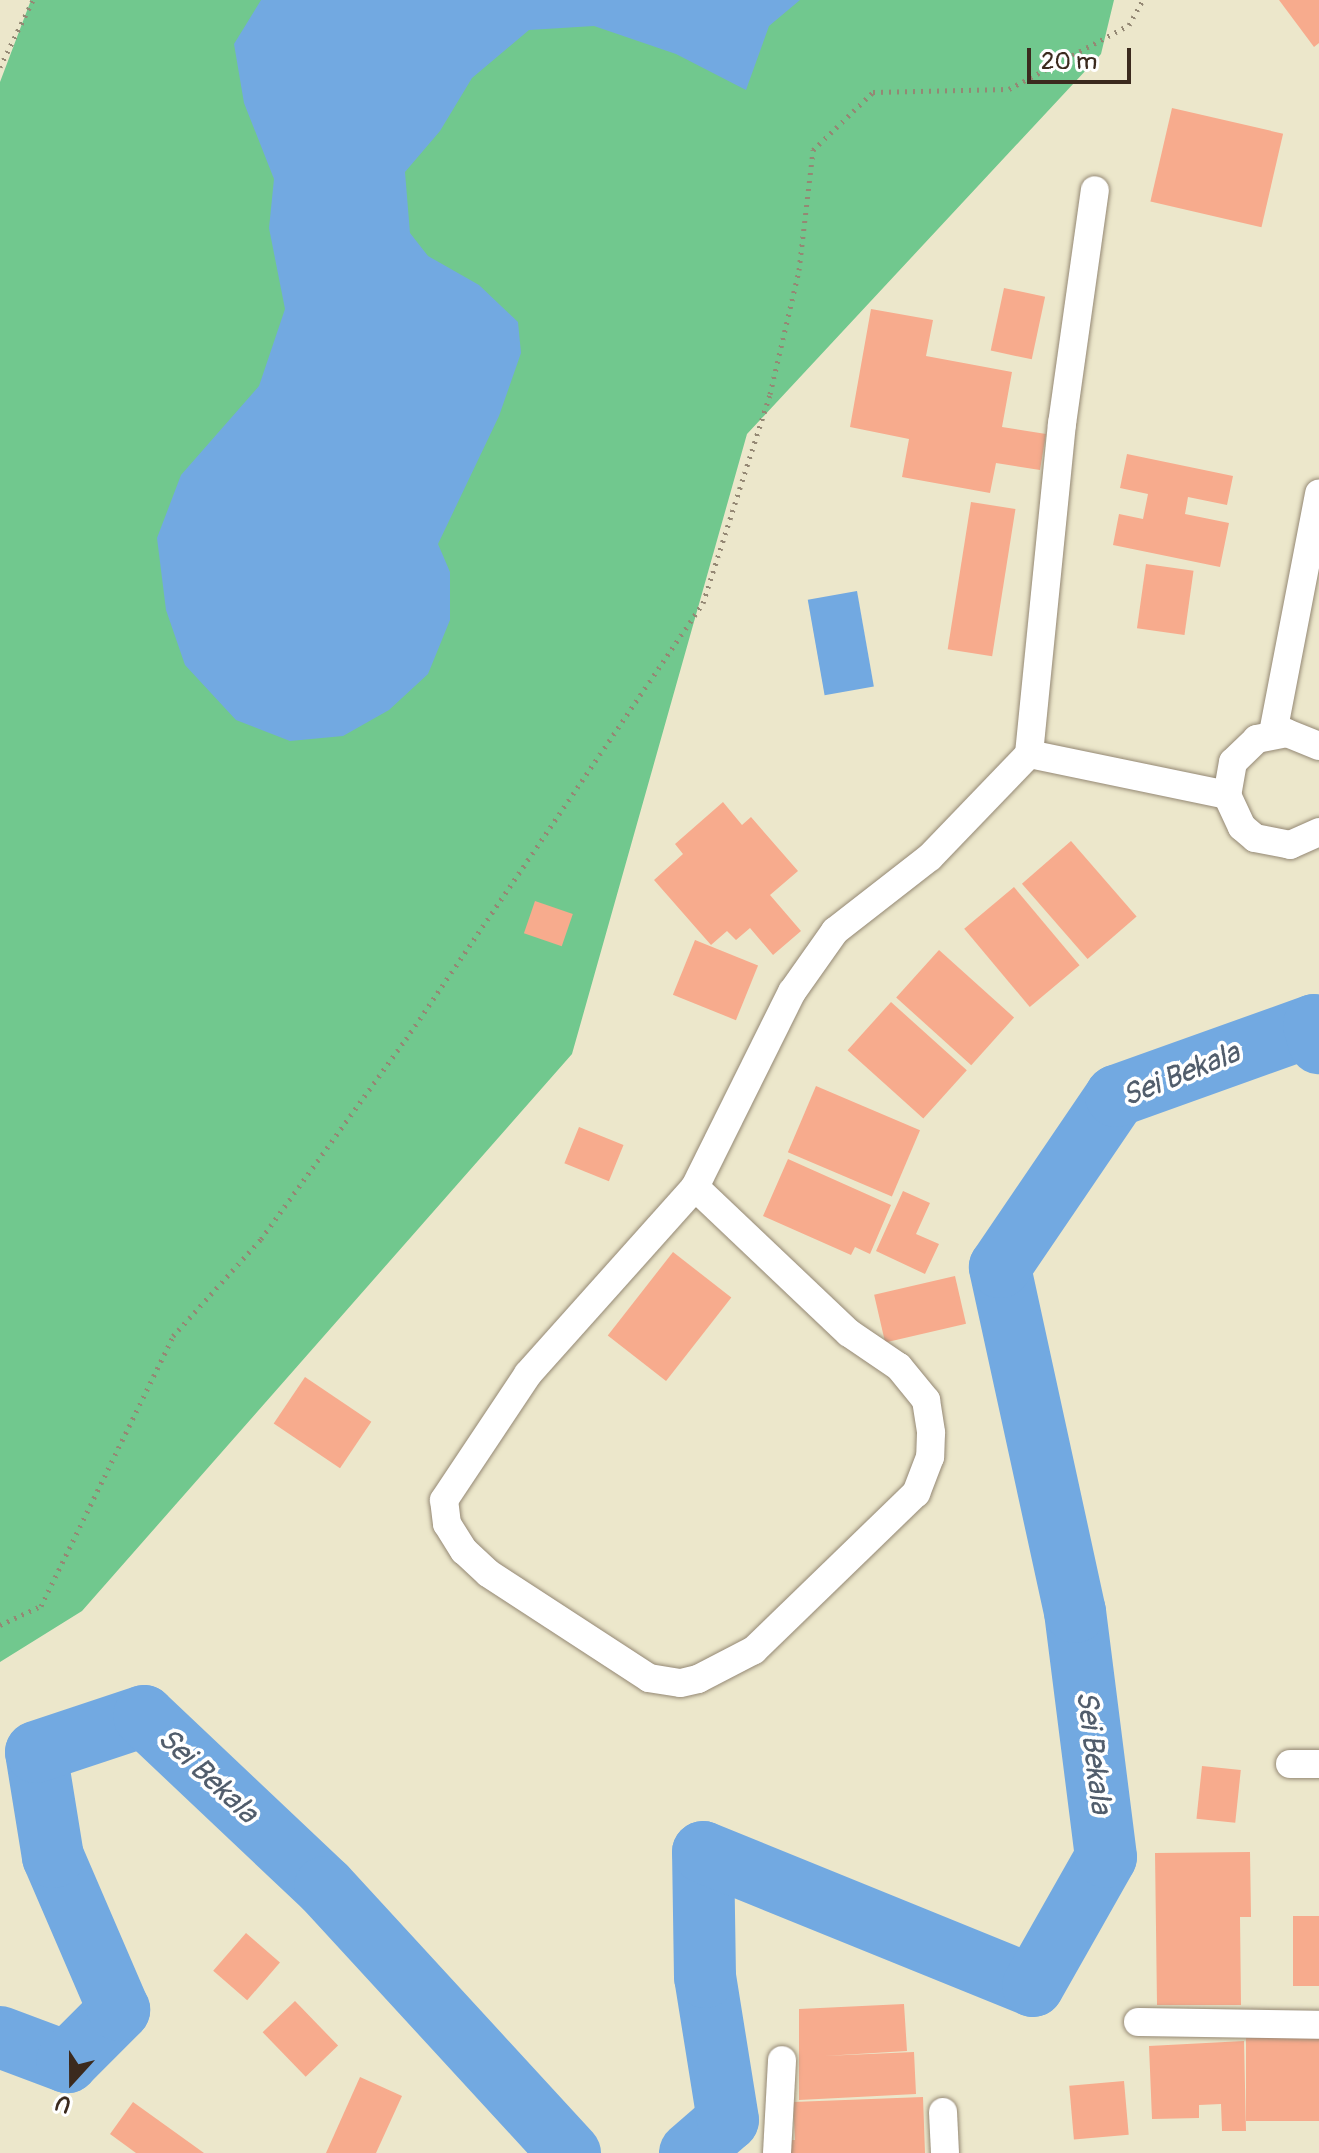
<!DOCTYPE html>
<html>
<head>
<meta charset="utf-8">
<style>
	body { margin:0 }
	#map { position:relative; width:1319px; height:2153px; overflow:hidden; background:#ece7cb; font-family:Pangolin,sans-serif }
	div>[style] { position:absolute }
	.green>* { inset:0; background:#71c88e }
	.water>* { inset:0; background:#72a9e1; transform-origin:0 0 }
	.river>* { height:62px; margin:-31px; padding:0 31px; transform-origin:31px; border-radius:31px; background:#72a9e1 }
	.building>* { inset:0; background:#f7ab8d; transform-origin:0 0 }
	.path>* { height:5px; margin-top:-2.5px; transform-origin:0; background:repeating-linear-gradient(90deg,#948874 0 2px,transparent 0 8px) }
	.roads { filter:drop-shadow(0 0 2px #948874) drop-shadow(0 0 2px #948874) }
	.minor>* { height:28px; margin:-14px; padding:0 14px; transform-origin:14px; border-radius:14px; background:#fff }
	span { translate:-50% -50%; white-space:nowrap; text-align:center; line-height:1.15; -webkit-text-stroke:7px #fff; paint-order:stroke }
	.water-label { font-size:30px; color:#515d6c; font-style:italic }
	.north { position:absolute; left:32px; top:2041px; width:80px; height:80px; -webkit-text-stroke:6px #fff; paint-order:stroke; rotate:201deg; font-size:22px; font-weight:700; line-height:32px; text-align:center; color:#3b2a1e }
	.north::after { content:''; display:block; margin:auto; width:28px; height:36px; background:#3b2a1e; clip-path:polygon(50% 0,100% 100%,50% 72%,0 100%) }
	.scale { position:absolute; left:1027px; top:48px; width:104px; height:36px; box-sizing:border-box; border:4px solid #3b2a1e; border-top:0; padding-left:10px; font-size:24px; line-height:28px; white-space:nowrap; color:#3b2a1e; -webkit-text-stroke:6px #fff; paint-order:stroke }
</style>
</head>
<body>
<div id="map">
	<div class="green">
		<div style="clip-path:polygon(31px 0,1114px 0,1101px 54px,747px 434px,572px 1054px,82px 1611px,0 1662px,0 82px)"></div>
	</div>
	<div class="water">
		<div style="clip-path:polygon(261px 0,800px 0,769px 26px,746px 90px,676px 54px,594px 26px,529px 30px,472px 78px,440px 131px,405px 172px,410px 233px,428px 256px,479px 285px,518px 322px,521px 353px,499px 416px,438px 544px,450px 572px,450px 620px,428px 674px,389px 710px,343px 736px,290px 741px,236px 720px,185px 665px,166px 610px,157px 538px,181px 475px,259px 386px,285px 309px,269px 228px,274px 179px,244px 103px,234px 44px)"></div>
		<div style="left:857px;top:591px;width:97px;height:50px;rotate:80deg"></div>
	</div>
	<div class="river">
		<div style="left:0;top:2037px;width:72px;rotate:20.5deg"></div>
		<div style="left:67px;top:2062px;width:74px;rotate:-45deg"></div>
		<div style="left:119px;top:2010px;width:167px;rotate:-113.3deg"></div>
		<div style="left:53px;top:1857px;width:106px;rotate:-99.2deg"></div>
		<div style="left:36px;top:1752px;width:114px;rotate:-18.4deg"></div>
		<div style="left:144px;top:1716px;width:249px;rotate:43.4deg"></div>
		<div style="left:325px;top:1887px;width:362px;rotate:47.4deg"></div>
		<div style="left:690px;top:2153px;width:50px;rotate:-41deg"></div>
		<div style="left:728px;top:2120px;width:145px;rotate:-99.1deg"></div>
		<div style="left:705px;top:1977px;width:125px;rotate:-90.9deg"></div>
		<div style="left:703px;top:1852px;width:356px;rotate:22.1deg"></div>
		<div style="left:1033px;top:1986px;width:148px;rotate:-60.5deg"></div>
		<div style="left:1106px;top:1857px;width:247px;rotate:-97.2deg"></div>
		<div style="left:1075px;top:1612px;width:353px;rotate:-102.3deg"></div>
		<div style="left:1000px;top:1267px;width:207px;rotate:-55.8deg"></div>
		<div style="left:1116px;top:1096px;width:210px;rotate:-19.7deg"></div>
		<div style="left:1314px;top:1025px;width:19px;rotate:74deg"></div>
	</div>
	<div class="building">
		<div style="clip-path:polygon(1279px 0,1319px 0,1319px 43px,1314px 47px)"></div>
		<div style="left:1172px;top:108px;width:114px;height:96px;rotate:13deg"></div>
		<div style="left:1004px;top:288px;width:42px;height:64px;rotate:12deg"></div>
		<div style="clip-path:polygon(871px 309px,933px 320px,926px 356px,1012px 372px,1002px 427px,1046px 434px,1040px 470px,996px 463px,990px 493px,902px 477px,909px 439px,850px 427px)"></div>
		<div style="clip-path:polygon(1127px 454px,1233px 476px,1227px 505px,1188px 497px,1185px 514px,1229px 523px,1220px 567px,1113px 545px,1119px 514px,1143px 519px,1148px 494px,1120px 488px)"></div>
		<div style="left:971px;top:502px;width:45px;height:149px;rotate:9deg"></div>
		<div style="left:1146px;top:564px;width:48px;height:65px;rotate:8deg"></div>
		<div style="clip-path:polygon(723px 802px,742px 825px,751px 817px,798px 871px,770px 895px,801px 931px,773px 955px,750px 928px,736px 940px,727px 931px,711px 945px,654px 880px,683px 854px,675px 844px)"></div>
		<div style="left:1071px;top:841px;width:100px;height:65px;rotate:49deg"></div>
		<div style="left:1014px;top:887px;width:102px;height:65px;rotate:50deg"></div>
		<div style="left:535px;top:901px;width:40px;height:34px;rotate:19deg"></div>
		<div style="left:695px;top:940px;width:68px;height:59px;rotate:22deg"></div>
		<div style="left:939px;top:950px;width:101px;height:64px;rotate:42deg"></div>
		<div style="left:891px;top:1002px;width:102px;height:65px;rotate:42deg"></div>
		<div style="left:816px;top:1086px;width:113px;height:72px;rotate:23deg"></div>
		<div style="left:579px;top:1127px;width:48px;height:39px;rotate:22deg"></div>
		<div style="clip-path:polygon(788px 1159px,891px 1205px,870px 1254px,855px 1247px,851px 1255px,763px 1216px)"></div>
		<div style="clip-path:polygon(903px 1191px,930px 1203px,916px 1234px,939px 1244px,925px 1274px,876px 1251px)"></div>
		<div style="left:673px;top:1252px;width:74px;height:106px;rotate:38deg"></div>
		<div style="left:955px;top:1276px;width:49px;height:83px;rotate:77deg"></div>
		<div style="left:305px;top:1377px;width:80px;height:56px;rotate:34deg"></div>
		<div style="left:1202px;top:1766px;width:39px;height:53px;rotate:6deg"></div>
		<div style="clip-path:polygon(1250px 1852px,1251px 1917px,1240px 1917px,1241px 2005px,1157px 2005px,1155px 1853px)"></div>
		<div style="left:1293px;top:1916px;width:26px;height:70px"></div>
		<div style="left:246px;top:1933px;width:45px;height:50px;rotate:41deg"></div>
		<div style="left:295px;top:2001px;width:62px;height:45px;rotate:46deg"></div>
		<div style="clip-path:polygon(904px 2004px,907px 2051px,824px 2056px,914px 2052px,916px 2094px,799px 2100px,799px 2009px)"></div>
		<div style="left:1319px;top:2038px;width:83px;height:73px;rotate:90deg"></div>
		<div style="clip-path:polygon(1244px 2041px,1246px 2131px,1222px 2131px,1221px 2104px,1199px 2105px,1199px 2118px,1152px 2119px,1149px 2046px)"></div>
		<div style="clip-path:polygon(360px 2077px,402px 2096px,376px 2153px,326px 2153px)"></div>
		<div style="left:1124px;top:2081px;width:54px;height:55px;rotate:85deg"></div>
		<div style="clip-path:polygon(923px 2097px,925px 2153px,783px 2153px,783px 2140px,795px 2140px,793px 2102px)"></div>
		<div style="clip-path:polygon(133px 2102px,204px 2153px,136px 2153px,110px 2134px)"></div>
	</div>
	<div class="path">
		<div style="left:0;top:67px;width:75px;rotate:-63.8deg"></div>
		<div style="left:0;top:1625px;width:45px;rotate:-24.9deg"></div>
		<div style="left:41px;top:1606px;width:301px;rotate:-63.9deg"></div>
		<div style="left:173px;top:1336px;width:131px;rotate:-47.8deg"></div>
		<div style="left:261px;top:1239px;width:247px;rotate:-54.1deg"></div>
		<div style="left:406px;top:1039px;width:528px;rotate:-55.74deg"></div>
		<div style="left:703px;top:603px;width:219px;rotate:-72.2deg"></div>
		<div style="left:770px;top:394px;width:127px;rotate:-76.8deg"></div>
		<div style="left:799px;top:270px;width:121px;rotate:-83.3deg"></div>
		<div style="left:813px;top:150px;width:83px;rotate:-44deg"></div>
		<div style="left:873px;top:92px;width:136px;rotate:-1.3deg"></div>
		<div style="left:1009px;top:89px;width:136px;rotate:-28.1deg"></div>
		<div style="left:1129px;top:25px;width:29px;rotate:-61deg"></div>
	</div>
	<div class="roads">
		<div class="minor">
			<div style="left:1273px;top:733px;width:244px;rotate:-79.1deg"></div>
			<div style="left:1319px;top:746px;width:35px;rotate:-158deg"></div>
			<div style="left:1287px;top:733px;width:31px;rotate:169deg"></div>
			<div style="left:1257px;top:739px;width:33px;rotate:136deg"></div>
			<div style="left:1233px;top:762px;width:34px;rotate:100deg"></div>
			<div style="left:1227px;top:795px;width:35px;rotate:65deg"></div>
			<div style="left:1242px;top:827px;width:17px;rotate:40deg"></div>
			<div style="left:1255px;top:838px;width:36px;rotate:11deg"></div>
			<div style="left:1290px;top:845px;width:32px;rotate:-24deg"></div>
			<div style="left:1029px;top:754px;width:202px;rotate:11.7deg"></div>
			<div style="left:695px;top:1187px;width:212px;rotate:43.5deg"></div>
			<div style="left:849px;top:1333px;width:60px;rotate:34.2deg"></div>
			<div style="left:899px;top:1367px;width:43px;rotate:50.7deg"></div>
			<div style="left:926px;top:1400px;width:33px;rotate:81deg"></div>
			<div style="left:931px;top:1433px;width:24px;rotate:92deg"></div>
			<div style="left:930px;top:1457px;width:39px;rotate:111deg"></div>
			<div style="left:916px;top:1493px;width:226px;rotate:135.9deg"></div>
			<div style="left:754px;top:1650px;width:63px;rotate:152.6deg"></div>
			<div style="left:698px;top:1679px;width:18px;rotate:167deg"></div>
			<div style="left:680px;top:1683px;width:31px;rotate:-171deg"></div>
			<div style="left:649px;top:1678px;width:192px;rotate:-146.9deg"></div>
			<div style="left:488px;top:1573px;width:33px;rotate:-137deg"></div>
			<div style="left:464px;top:1551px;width:32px;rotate:-122deg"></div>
			<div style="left:447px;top:1524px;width:24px;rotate:-97deg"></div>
			<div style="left:444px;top:1500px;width:151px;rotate:-56.3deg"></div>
			<div style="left:528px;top:1374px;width:251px;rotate:-48.2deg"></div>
			<div style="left:695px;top:1187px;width:218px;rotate:-63.6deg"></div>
			<div style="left:792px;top:992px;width:75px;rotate:-54.8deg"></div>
			<div style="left:835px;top:931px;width:120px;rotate:-37.9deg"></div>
			<div style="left:930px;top:857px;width:143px;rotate:-46.1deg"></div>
			<div style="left:1029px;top:754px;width:332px;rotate:-84.3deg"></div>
			<div style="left:1062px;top:424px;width:236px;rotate:-82deg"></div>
			<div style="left:1290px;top:1764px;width:29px"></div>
			<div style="left:1138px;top:2022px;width:181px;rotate:0.9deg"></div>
			<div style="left:943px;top:2112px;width:41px;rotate:87.2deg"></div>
			<div style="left:777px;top:2153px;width:93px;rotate:-86.9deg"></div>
		</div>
	</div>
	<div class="water-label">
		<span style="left:1181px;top:1075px;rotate:-22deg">Sei Bekala</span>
		<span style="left:1093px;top:1752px;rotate:83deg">Sei Bekala</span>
		<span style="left:207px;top:1776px;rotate:43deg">Sei Bekala</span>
	</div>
	<div class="north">U</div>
	<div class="scale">20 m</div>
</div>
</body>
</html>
